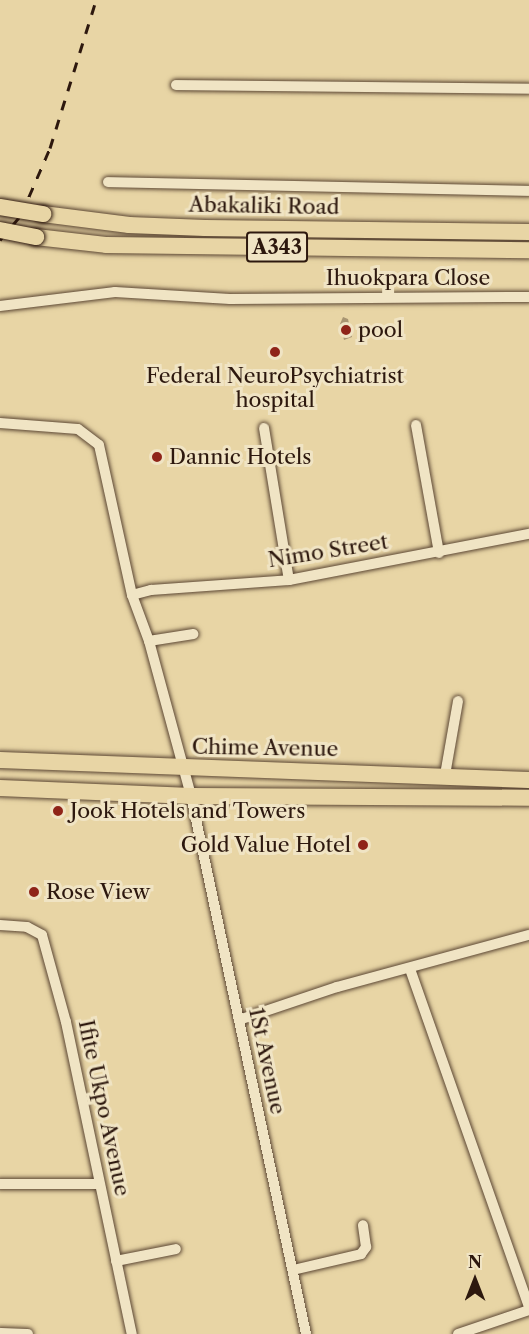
<!DOCTYPE html>
<html>
<head>
<meta charset="utf-8">
<style>
	body { margin:0 }
	#map { position:relative; width:529px; height:1334px; overflow:hidden; background:#e8d5a5; font-family:"Libre Caslon Text",serif }
	div>[style] { position:absolute }
	.water>* { inset:0; background:#a89572 }
	.roads { filter:drop-shadow(0 0 2px #5c4734) drop-shadow(0 0 2px #5c4734) }
	.minor>* { height:10px; margin:-5px; padding:0 5px; transform-origin:5px; border-radius:5px; background:#f0e4c4 }
	.primary>* { height:16px; margin:-8px; padding:0 8px; transform-origin:8px; border-radius:8px; background:#e8d5a5 }
	.trunk>* { height:16px; margin:-8px; padding:0 8px; transform-origin:8px; border-radius:8px; background:#e8d5a5 }
	.rail>* { height:3px; margin-top:-1.5px; transform-origin:0; background:repeating-linear-gradient(90deg,#2d180e 0 10px,transparent 0 20px) }
	.bridges { filter:drop-shadow(0 0 2px #2d180e) drop-shadow(0 0 2px #2d180e) }
	.trunk-bridge>* { height:16px; margin:-8px; padding:0 8px; transform-origin:8px; border-radius:8px; background:#e8d5a5 }
	.dots>* { width:16px; height:16px; translate:-50% -50%; box-sizing:border-box; border:3px solid #f0e4c4; border-radius:50% }
	span { translate:-50% -50%; white-space:nowrap; text-align:center; line-height:1.15; -webkit-text-stroke:6px #f0e4c4; paint-order:stroke }
	.shield-label span { padding:2px 4px; background:#f0e4c4; border:2px solid; border-radius:4px; -webkit-text-stroke-width:0 }
	.shield-label { font-size:20px; color:#2d180e; font-weight:700 }
	.street-label { font-size:21px; color:#2d180e }
	.poi-label { font-size:21px; color:#2d180e }
	.left { translate:0 -50%; text-align:left }
	.right { translate:-100% -50%; text-align:right }
	.north { position:absolute; left:445px; top:1250px; width:60px; height:60px; -webkit-text-stroke:4px #f0e4c4; paint-order:stroke; rotate:0deg; font-size:16px; font-weight:700; line-height:24px; text-align:center; color:#2d180e }
	.north::after { content:''; display:block; margin:auto; width:21px; height:27px; background:#2d180e; clip-path:polygon(50% 0,100% 100%,50% 72%,0 100%) }
</style>
</head>
<body>
<div id="map">
	<div class="water">
		<div style="clip-path:polygon(343px 317px,348px 319px,352px 337px,344px 340px,340px 324px)"></div>
	</div>
	<div class="roads">
		<div class="minor">
			<div style="left:176px;top:85px;width:353px;rotate:0.6deg"></div>
			<div style="left:108px;top:182px;width:421px;rotate:1.2deg"></div>
			<div style="left:0;top:306px;width:116px;rotate:-6.9deg"></div>
			<div style="left:115px;top:292px;width:115px;rotate:3.5deg"></div>
			<div style="left:230px;top:299px;width:299px;rotate:-0.4deg"></div>
			<div style="left:0;top:423px;width:78px;rotate:4.4deg"></div>
			<div style="left:78px;top:429px;width:26px;rotate:37deg"></div>
			<div style="left:99px;top:445px;width:154px;rotate:77.6deg"></div>
			<div style="left:132px;top:595px;width:49px;rotate:69.7deg"></div>
			<div style="left:149px;top:641px;width:161px;rotate:74.8deg"></div>
			<div style="left:191px;top:796px;width:550px;rotate:77.93deg"></div>
			<div style="left:416px;top:425px;width:130px;rotate:79.8deg"></div>
			<div style="left:264px;top:428px;width:154px;rotate:80.7deg"></div>
			<div style="left:132px;top:595px;width:20px;rotate:-15deg"></div>
			<div style="left:151px;top:590px;width:138px;rotate:-4.1deg"></div>
			<div style="left:289px;top:580px;width:244px;rotate:-10.9deg"></div>
			<div style="left:149px;top:641px;width:45px;rotate:-9deg"></div>
			<div style="left:445px;top:775px;width:75px;rotate:-80deg"></div>
			<div style="left:0;top:925px;width:27px;rotate:4deg"></div>
			<div style="left:27px;top:927px;width:17px;rotate:28deg"></div>
			<div style="left:42px;top:935px;width:90px;rotate:74.6deg"></div>
			<div style="left:66px;top:1022px;width:319px;rotate:78.1deg"></div>
			<div style="left:410px;top:969px;width:358px;rotate:70.6deg"></div>
			<div style="left:239px;top:1020px;width:103px;rotate:-18.6deg"></div>
			<div style="left:337px;top:987px;width:199px;rotate:-15.2deg"></div>
			<div style="left:0;top:1184px;width:99px"></div>
			<div style="left:116px;top:1261px;width:61px;rotate:-11.3deg"></div>
			<div style="left:293px;top:1270px;width:70px;rotate:-13.2deg"></div>
			<div style="left:361px;top:1254px;width:9px;rotate:-54deg"></div>
			<div style="left:366px;top:1247px;width:22px;rotate:-98deg"></div>
			<div style="left:0;top:1333px;width:28px;rotate:2deg"></div>
			<div style="left:458px;top:1334px;width:75px;rotate:-18.7deg"></div>
		</div>
		<div class="primary">
			<div style="left:0;top:760px;width:529px;rotate:2.17deg"></div>
			<div style="left:0;top:788px;width:191px;rotate:2.4deg"></div>
			<div style="left:191px;top:796px;width:338px;rotate:0.3deg"></div>
		</div>
		<div class="trunk">
			<div style="left:43px;top:214px;width:87px;rotate:7.3deg"></div>
			<div style="left:129px;top:225px;width:76px;rotate:2.3deg"></div>
			<div style="left:205px;top:228px;width:324px;rotate:0.7deg"></div>
			<div style="left:36px;top:237px;width:70px;rotate:6.5deg"></div>
			<div style="left:106px;top:245px;width:423px;rotate:0.7deg"></div>
		</div>
	</div>
	<div class="rail">
		<div style="left:0;top:240px;width:33px;rotate:-50deg"></div>
		<div style="left:21px;top:215px;width:73px;rotate:-66.6deg"></div>
		<div style="left:50px;top:148px;width:155px;rotate:-72.7deg"></div>
	</div>
	<div class="bridges">
		<div class="trunk-bridge">
			<div style="left:0;top:207px;width:44px;rotate:9.2deg"></div>
			<div style="left:0;top:230px;width:37px;rotate:11deg"></div>
		</div>
	</div>
	<div class="dots">
		<div style="left:346px;top:330px;background:#8f2418"></div>
		<div style="left:275px;top:352px;background:#8f2418"></div>
		<div style="left:157px;top:457px;background:#8f2418"></div>
		<div style="left:58px;top:811px;background:#8f2418"></div>
		<div style="left:363px;top:845px;background:#8f2418"></div>
		<div style="left:34px;top:892px;background:#8f2418"></div>
	</div>
	<div class="shield-label">
		<span style="left:277px;top:247px">A343</span>
	</div>
	<div class="street-label">
		<span style="left:264px;top:206px;rotate:1deg">Abakaliki Road</span>
		<span style="left:408px;top:278px">Ihuokpara Close</span>
		<span style="left:328px;top:551px;rotate:-9deg">Nimo Street</span>
		<span style="left:265px;top:748px;rotate:1deg">Chime Avenue</span>
		<span style="left:267px;top:1061px;rotate:78deg">1St Avenue</span>
		<span style="left:104px;top:1108px;rotate:78deg">Ifite Ukpo Avenue</span>
	</div>
	<div class="poi-label">
		<span class="left" style="left:358px;top:330px">pool</span>
		<span style="left:275px;top:388px">Federal NeuroPsychiatrist<br>hospital</span>
		<span class="left" style="left:169px;top:457px">Dannic Hotels</span>
		<span class="left" style="left:70px;top:811px">Jook Hotels and Towers</span>
		<span class="right" style="left:351px;top:845px">Gold Value Hotel</span>
		<span class="left" style="left:46px;top:892px">Rose View</span>
	</div>
	<div class="north">N</div>
</div>
</body>
</html>
